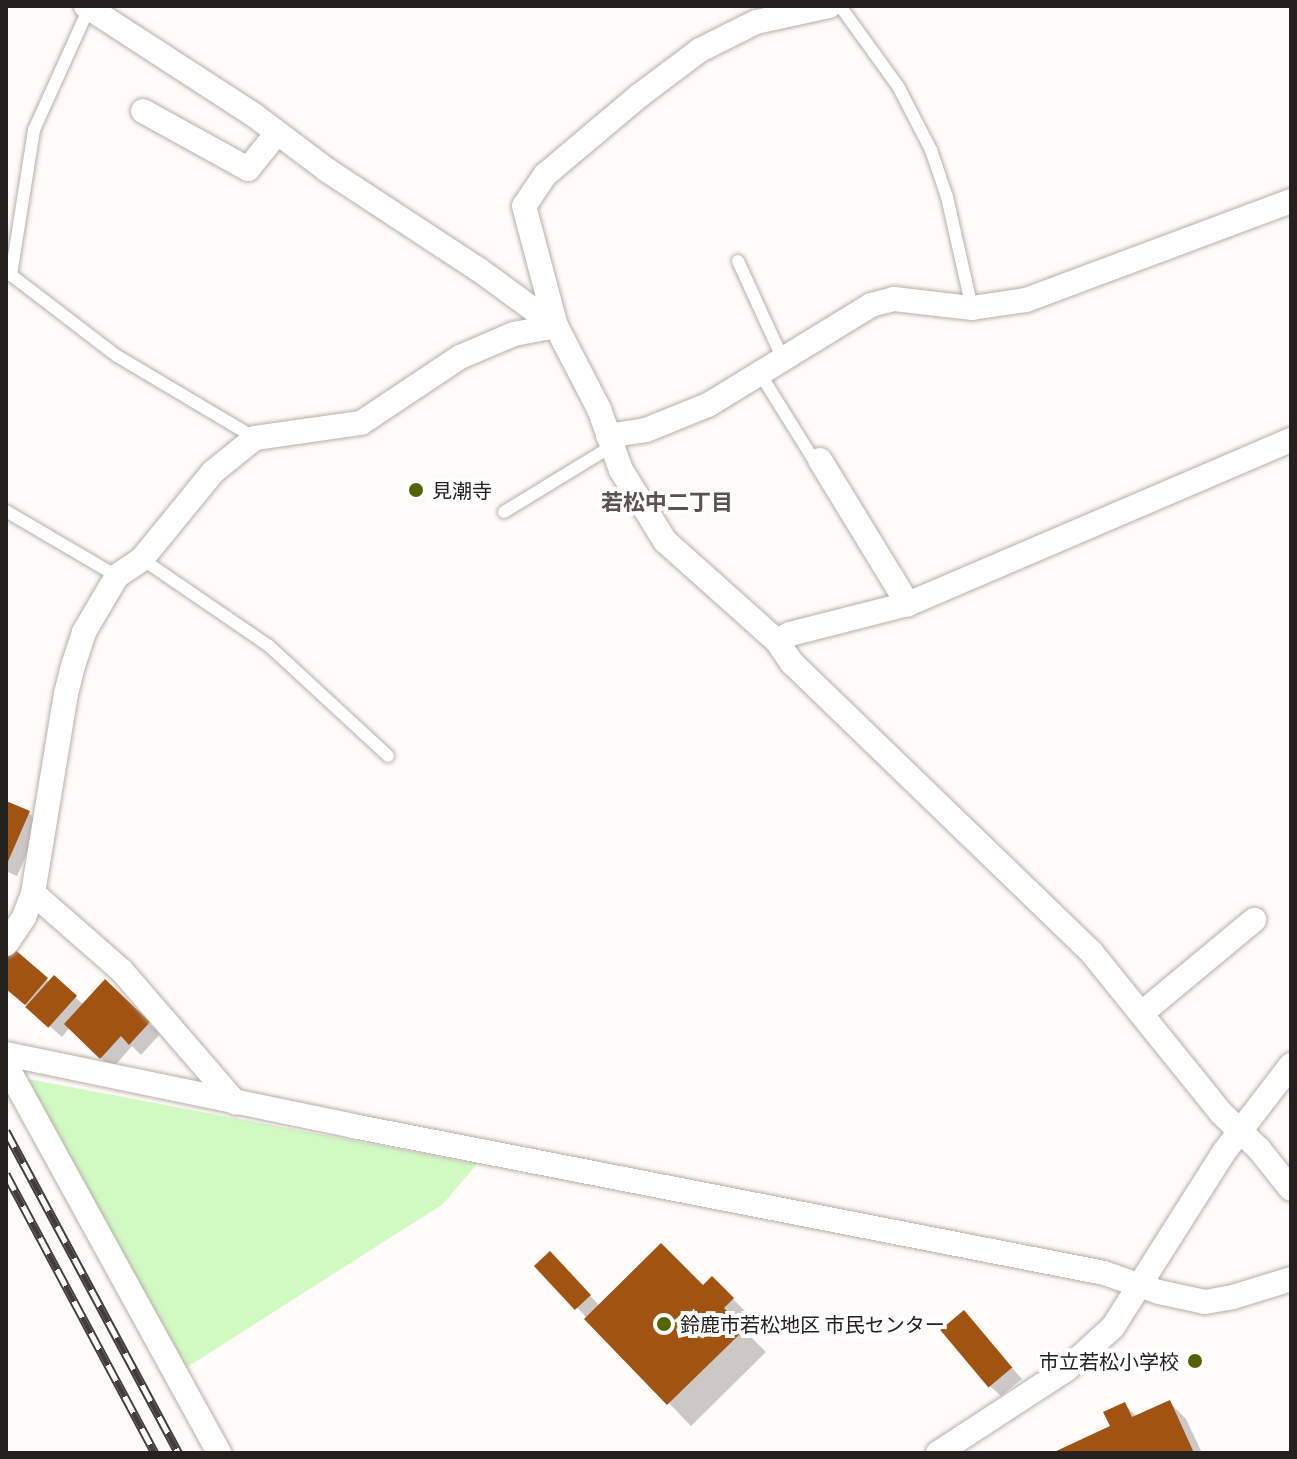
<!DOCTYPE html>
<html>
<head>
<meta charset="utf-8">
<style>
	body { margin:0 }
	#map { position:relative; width:1297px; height:1459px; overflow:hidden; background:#fffbf8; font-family:"PT Serif","Noto Sans JP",serif }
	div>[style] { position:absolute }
	.green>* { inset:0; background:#d1f9c2 }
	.shadow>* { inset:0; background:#0003 }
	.building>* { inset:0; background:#a15311; transform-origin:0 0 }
	.roads { filter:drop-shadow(0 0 2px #b7aea8) drop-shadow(0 0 2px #b7aea8) }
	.lane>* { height:12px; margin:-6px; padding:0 6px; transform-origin:6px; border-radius:6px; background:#fff }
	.street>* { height:24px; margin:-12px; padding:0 12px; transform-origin:12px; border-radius:12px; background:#fff }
	.rail>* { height:9px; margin-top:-4.5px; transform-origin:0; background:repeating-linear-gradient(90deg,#fff 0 18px,#413d3b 0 36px); box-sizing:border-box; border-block:2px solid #413d3b }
	.dots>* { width:22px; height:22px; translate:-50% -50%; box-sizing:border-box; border:4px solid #fff; border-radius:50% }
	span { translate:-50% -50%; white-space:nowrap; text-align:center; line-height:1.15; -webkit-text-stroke:8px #fff; paint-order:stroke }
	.poi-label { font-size:20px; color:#24211f }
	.left { translate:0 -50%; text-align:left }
	.right { translate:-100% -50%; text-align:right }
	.neighbourhood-label { font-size:22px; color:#5a524e; font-weight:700 }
	.frame { position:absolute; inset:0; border:8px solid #24211f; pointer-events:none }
</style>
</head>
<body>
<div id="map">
	<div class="green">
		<div style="clip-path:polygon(28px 1079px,477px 1164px,443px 1204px,186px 1368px)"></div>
	</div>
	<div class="shadow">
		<div style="clip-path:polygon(6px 803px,29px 813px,40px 824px,17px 876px,6px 871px)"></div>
		<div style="clip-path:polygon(14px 951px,50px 983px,54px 978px,84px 1005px,105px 982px,160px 1034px,141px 1055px,132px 1046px,112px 1069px,70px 1027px,62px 1037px,6px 987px,6px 960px)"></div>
		<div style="clip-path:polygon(550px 1254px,600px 1306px,703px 1288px,712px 1278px,755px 1321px,745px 1331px,766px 1352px,691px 1426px,538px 1267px)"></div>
		<div style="clip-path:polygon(974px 1324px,1022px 1379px,1001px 1396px,990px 1386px)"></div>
		<div style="clip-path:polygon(1169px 1402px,1186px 1419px,1202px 1453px,1057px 1453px,1112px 1427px,1125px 1405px,1137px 1417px)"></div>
	</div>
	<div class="building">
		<div style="clip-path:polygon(6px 801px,30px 811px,6px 866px)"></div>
		<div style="clip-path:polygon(13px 948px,48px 978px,25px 1005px,6px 989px,6px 957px)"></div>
		<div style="left:54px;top:975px;width:31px;height:43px;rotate:42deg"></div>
		<div style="clip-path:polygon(105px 979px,150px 1022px,129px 1045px,121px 1036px,100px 1059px,64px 1024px)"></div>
		<div style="clip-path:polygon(661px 1243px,703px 1285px,712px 1276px,734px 1298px,724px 1308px,745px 1329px,667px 1405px,584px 1319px)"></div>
		<div style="left:550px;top:1251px;width:60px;height:22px;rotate:47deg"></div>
		<div style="left:964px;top:1310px;width:75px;height:31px;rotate:50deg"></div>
		<div style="clip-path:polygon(1170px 1400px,1194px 1453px,1052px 1453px,1110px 1426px,1103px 1412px,1125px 1402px,1132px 1417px)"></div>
	</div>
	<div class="roads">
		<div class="lane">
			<div style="left:840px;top:6px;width:99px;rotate:54.1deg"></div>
			<div style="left:898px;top:86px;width:72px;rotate:62.7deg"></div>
			<div style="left:931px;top:150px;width:50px;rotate:71.2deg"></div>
			<div style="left:947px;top:197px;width:114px;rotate:77.3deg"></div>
			<div style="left:89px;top:8px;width:134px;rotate:114.3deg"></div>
			<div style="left:34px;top:130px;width:147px;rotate:99deg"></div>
			<div style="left:11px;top:275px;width:133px;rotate:37.4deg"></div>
			<div style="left:117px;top:356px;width:161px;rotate:30.7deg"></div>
			<div style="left:738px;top:261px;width:106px;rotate:65.4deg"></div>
			<div style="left:759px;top:372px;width:100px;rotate:58.1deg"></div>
			<div style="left:812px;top:457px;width:9px;rotate:21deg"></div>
			<div style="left:6px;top:511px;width:129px;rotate:30.4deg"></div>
			<div style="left:504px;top:512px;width:127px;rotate:-31.4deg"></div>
			<div style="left:142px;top:559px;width:154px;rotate:34.4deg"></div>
			<div style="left:269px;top:646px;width:162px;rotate:42.7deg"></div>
		</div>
		<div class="street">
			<div style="left:86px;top:6px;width:200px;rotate:33deg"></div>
			<div style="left:254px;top:115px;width:91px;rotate:37deg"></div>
			<div style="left:327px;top:170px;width:181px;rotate:33.3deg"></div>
			<div style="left:478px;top:269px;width:97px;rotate:36.2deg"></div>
			<div style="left:829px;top:6px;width:75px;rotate:167.6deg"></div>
			<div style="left:756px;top:22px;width:63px;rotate:153.4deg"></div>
			<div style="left:700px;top:50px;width:75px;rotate:143.1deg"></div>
			<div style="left:640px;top:95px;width:124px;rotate:139.9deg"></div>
			<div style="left:545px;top:175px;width:37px;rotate:124deg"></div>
			<div style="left:524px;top:206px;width:124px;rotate:75.1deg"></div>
			<div style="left:556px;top:326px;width:93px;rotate:62.6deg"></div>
			<div style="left:599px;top:409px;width:65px;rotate:70.2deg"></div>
			<div style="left:621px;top:470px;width:84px;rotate:58.2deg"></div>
			<div style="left:665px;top:541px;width:150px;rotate:41.8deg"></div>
			<div style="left:777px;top:641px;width:27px;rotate:56deg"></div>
			<div style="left:792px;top:663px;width:417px;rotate:44deg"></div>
			<div style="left:1092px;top:953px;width:206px;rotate:51.1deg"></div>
			<div style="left:1221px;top:1113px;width:52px;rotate:43.5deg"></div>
			<div style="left:1259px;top:1149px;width:51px;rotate:51.3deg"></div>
			<div style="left:143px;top:111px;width:120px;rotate:28.9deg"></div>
			<div style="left:248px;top:169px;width:46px;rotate:-51.1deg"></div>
			<div style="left:608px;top:436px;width:38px;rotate:-9deg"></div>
			<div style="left:646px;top:430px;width:67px;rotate:-22deg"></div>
			<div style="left:708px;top:405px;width:191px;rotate:-31.5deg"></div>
			<div style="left:871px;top:305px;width:24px;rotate:-15deg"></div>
			<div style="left:894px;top:299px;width:79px;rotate:6.6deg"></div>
			<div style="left:972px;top:308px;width:55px;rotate:-8.4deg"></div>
			<div style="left:1026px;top:300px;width:283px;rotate:-20.5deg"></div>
			<div style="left:820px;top:460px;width:169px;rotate:58.6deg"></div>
			<div style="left:777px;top:641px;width:15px;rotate:-28deg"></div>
			<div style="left:790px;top:634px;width:122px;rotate:-14.3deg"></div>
			<div style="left:908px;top:604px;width:417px;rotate:-23.2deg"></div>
			<div style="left:33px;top:893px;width:118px;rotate:41.2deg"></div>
			<div style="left:122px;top:971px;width:174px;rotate:49.2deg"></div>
			<div style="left:6px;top:944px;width:32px;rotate:-56deg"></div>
			<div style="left:24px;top:917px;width:26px;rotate:-69deg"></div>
			<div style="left:33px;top:893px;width:202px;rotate:-80.6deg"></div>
			<div style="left:66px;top:694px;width:32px;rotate:-76deg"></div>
			<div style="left:74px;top:663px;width:33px;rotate:-72deg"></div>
			<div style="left:84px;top:632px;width:65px;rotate:-59.5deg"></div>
			<div style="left:117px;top:576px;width:30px;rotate:-34deg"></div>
			<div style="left:142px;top:559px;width:112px;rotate:-50.8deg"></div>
			<div style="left:213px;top:472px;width:54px;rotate:-39deg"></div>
			<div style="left:255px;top:438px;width:107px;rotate:-8.1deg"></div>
			<div style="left:361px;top:423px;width:119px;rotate:-33.7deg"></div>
			<div style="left:460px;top:357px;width:59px;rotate:-23.1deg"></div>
			<div style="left:514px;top:334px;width:43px;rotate:-10.8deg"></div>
			<div style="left:1142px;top:1013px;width:146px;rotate:-39.7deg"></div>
			<div style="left:6px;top:1054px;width:354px;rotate:11.7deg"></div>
			<div style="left:353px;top:1126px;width:765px;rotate:11.07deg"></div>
			<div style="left:1104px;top:1273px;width:58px;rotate:19.1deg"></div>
			<div style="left:1159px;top:1292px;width:47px;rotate:12.3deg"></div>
			<div style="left:1205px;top:1302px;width:28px;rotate:-10deg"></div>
			<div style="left:1233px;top:1297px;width:61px;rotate:-17.2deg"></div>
			<div style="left:6px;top:1065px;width:443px;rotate:61.2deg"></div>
			<div style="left:938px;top:1453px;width:154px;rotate:-33.1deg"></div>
			<div style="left:1067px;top:1369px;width:62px;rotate:-42.4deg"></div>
			<div style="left:1113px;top:1327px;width:207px;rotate:-57.6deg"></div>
			<div style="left:1224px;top:1152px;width:110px;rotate:-52.4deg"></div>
		</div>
	</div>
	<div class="rail">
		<div style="left:6px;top:1131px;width:366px;rotate:61.8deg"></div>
		<div style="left:6px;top:1174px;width:316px;rotate:61.9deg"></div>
	</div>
	<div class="dots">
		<div style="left:416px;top:490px;background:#556307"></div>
		<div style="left:664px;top:1324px;background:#556307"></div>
		<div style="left:1195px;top:1361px;background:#556307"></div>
	</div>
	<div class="poi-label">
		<span class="left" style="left:432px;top:490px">見潮寺</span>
		<span class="left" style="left:680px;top:1324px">鈴鹿市若松地区 市民センター</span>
		<span class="right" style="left:1179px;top:1361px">市立若松小学校</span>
	</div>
	<div class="neighbourhood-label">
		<span style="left:667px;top:502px">若松中二丁目</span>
	</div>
	<div class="frame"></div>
</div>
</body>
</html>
